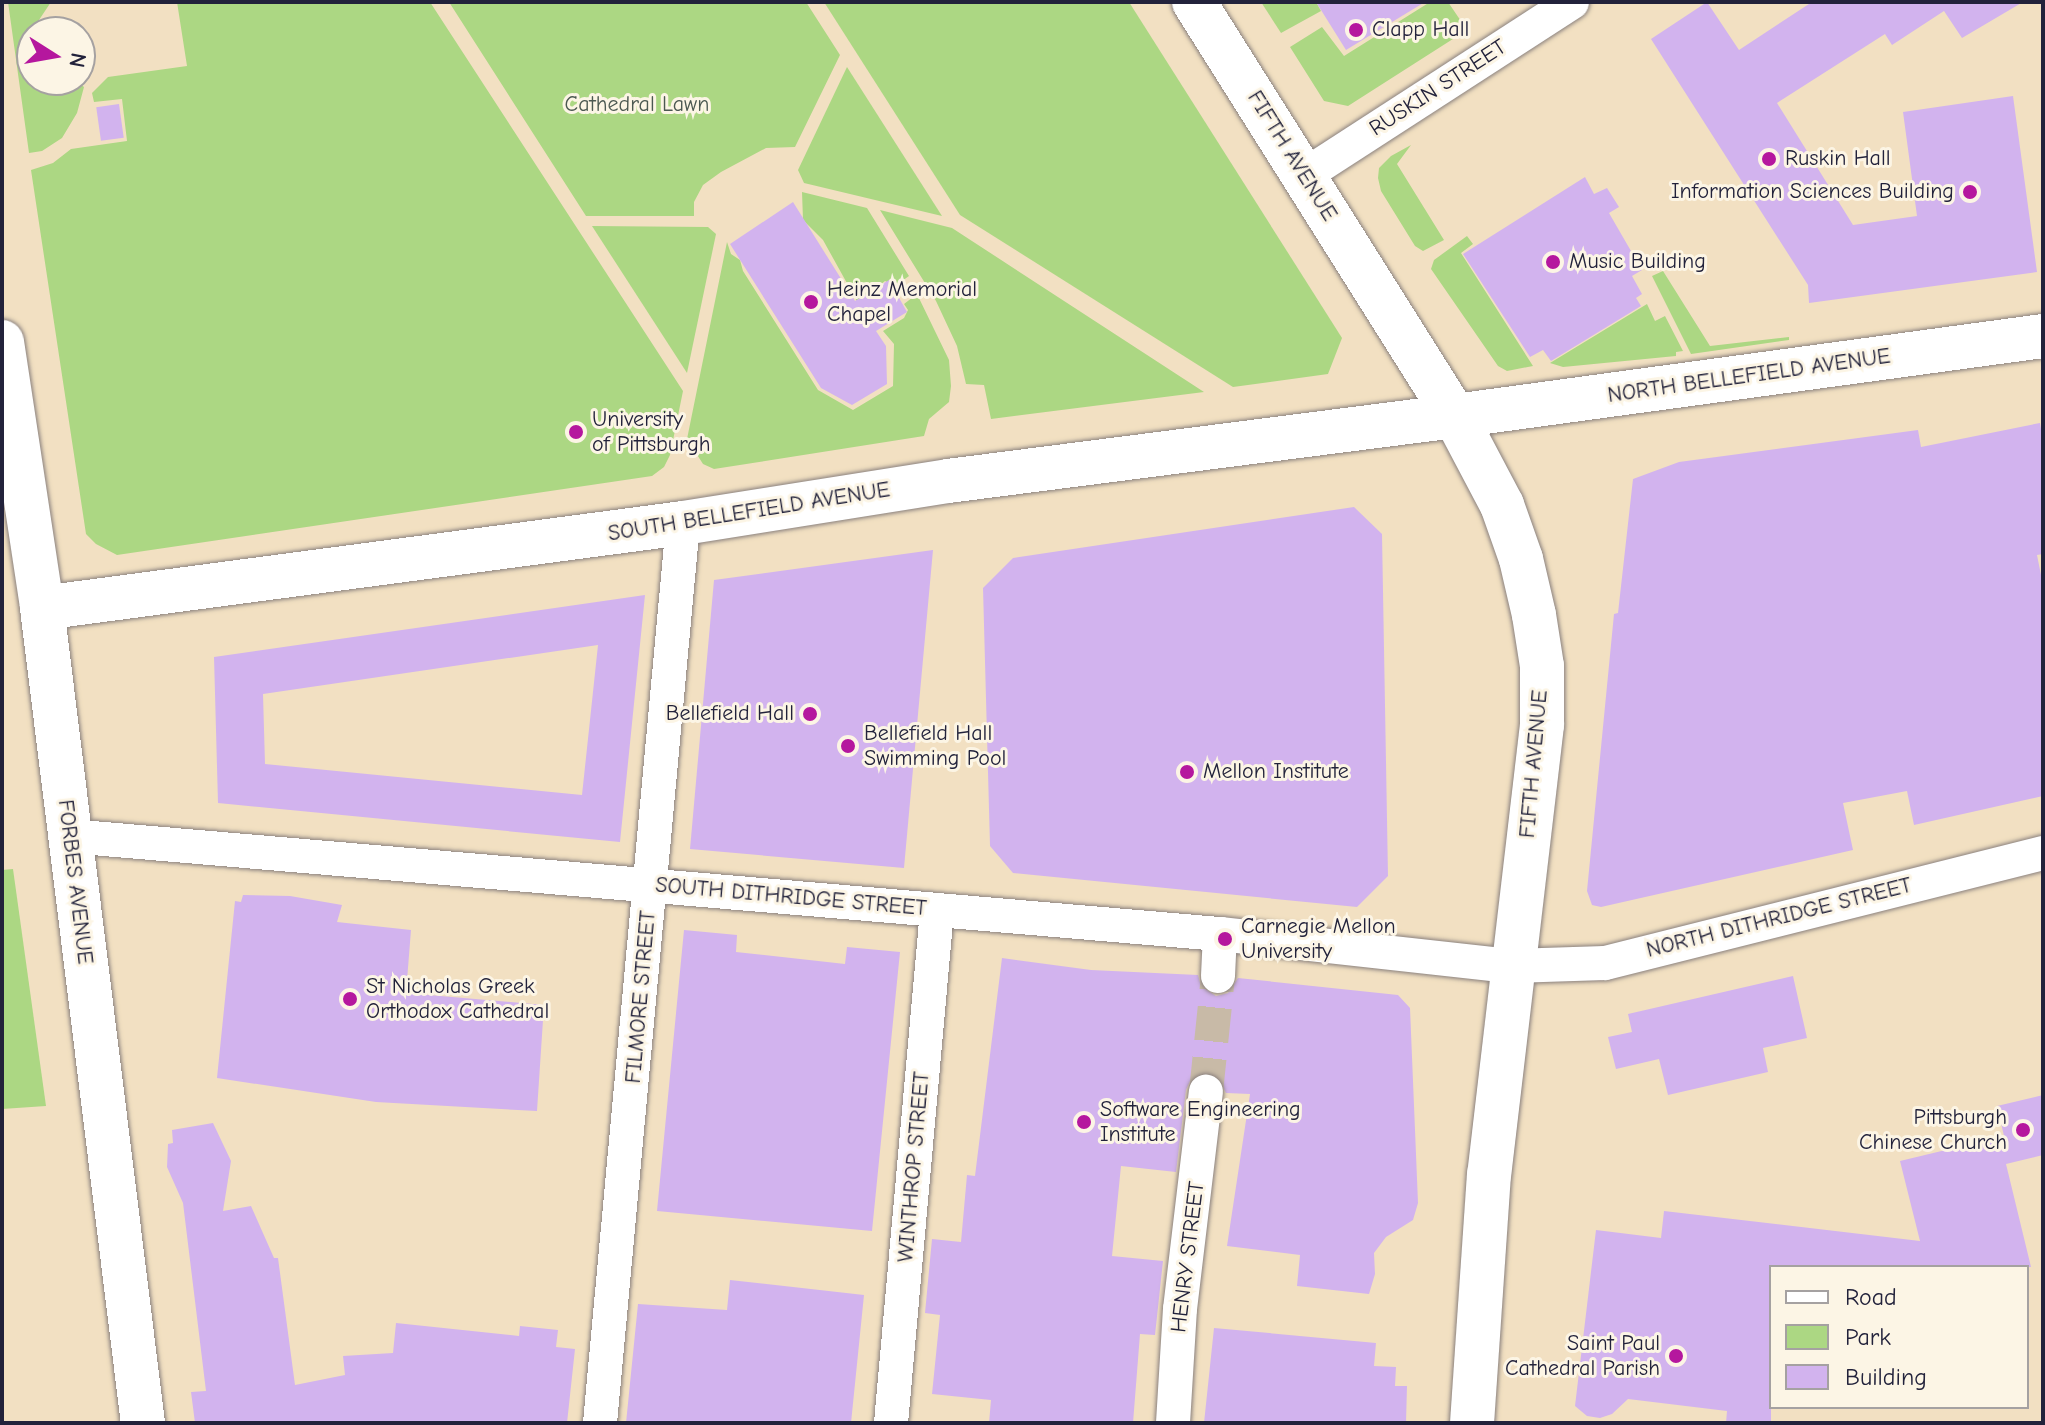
<!DOCTYPE html>
<html>
<head>
<meta charset="utf-8">
<style>
	body { margin:0 }
	#map { position:relative; width:2045px; height:1425px; overflow:hidden; background:#f2e0c2; font-family:"Comic Neue",sans-serif }
	div>[style] { position:absolute }
	.green>* { inset:0; background:#acd783 }
	.building>* { inset:0; background:#d2b3ee; transform-origin:0 0 }
	.street-tunnel>* { height:34px; margin-top:-17px; transform-origin:0; background:repeating-linear-gradient(90deg,#c8baa7 0 34px,transparent 0 51px) }
	.roads { filter:drop-shadow(0 0 2px #8a817e) drop-shadow(0 0 2px #8a817e) }
	.street>* { height:34px; margin:-17px; padding:0 17px; transform-origin:17px; border-radius:17px; background:#fff }
	.secondary>* { height:44px; margin:-22px; padding:0 22px; transform-origin:22px; border-radius:22px; background:#fff }
	.primary>* { height:44px; margin:-22px; padding:0 22px; transform-origin:22px; border-radius:22px; background:#fff }
	.highway>* { height:44px; margin:-22px; padding:0 22px; transform-origin:22px; border-radius:22px; background:#fff }
	.dots>* { width:22px; height:22px; translate:-50% -50%; box-sizing:border-box; border:4px solid #fcf5e5; border-radius:50% }
	span { translate:-50% -50%; white-space:nowrap; text-align:center; line-height:1.15; -webkit-text-stroke:6px #fcf5e5; paint-order:stroke }
	.poi-label { font-size:22px; color:#22223b }
	.left { translate:0 -50%; text-align:left }
	.right { translate:-100% -50%; text-align:right }
	.street-label { font-size:22px; color:#22223b }
	.park-label { font-size:22px; color:#4b5851 }
	.frame { position:absolute; inset:0; border:4px solid #22223b; pointer-events:none }
	.legend { position:absolute; left:1769px; top:1265px; width:260px; height:144px; box-sizing:border-box; background:#fcf5e5; border:2px solid #a5a1a1; margin:0; padding:10px 14px; list-style:none; font-size:24px; color:#22223b }
	.legend li { display:flex; align-items:center; gap:16px; height:40px }
	.legend b { width:40px; border:2px solid #a5a1a1 }
	.north { position:absolute; left:16px; top:16px; width:80px; height:80px; box-sizing:border-box; background:#fcf5e5; border:2px solid #a5a1a1; border-radius:50%; rotate:101deg; font-size:22px; font-weight:700; line-height:32px; text-align:center; color:#22223b }
	.north::after { content:''; display:block; margin:auto; width:28px; height:36px; background:#b5179e; clip-path:polygon(50% 0,100% 100%,50% 72%,0 100%) }
</style>
</head>
<body>
<div id="map">
	<div class="green">
		<div style="clip-path:polygon(8px 2px,51px 2px,29px 35px,32px 39px,32px 80px,76px 80px,84px 87px,77px 113px,62px 138px,42px 151px,29px 153px)"></div>
		<div style="clip-path:polygon(177px 2px,430px 2px,683px 391px,670px 455px,664px 467px,652px 476px,117px 555px,96px 544px,86px 534px,31px 170px,53px 163px,71px 149px,127px 141px,122px 99px,94px 102px,92px 93px,108px 77px,187px 66px)"></div>
		<div style="clip-path:polygon(449px 2px,806px 2px,840px 55px,795px 147px,766px 148px,721px 172px,703px 185px,694px 202px,694px 216px,586px 216px)"></div>
		<div style="clip-path:polygon(824px 2px,1129px 2px,1342px 338px,1328px 374px,1233px 387px,960px 215px)"></div>
		<div style="clip-path:polygon(1261px 2px,1316px 2px,1321px 11px,1281px 33px)"></div>
		<div style="clip-path:polygon(1430px 2px,1448px 2px,1467px 30px,1348px 106px,1324px 101px,1290px 47px,1322px 27px,1344px 56px)"></div>
		<div style="clip-path:polygon(847px 67px,942px 216px,804px 183px,798px 170px)"></div>
		<div style="clip-path:polygon(1411px 145px,1397px 164px,1444px 240px,1423px 251px,1415px 246px,1381px 191px,1378px 178px,1379px 168px,1391px 156px)"></div>
		<div style="clip-path:polygon(802px 192px,867px 208px,909px 276px,895px 286px,885px 281px,858px 303px,823px 240px,803px 220px)"></div>
		<div style="clip-path:polygon(880px 210px,952px 228px,1204px 392px,991px 419px,984px 385px,966px 384px,957px 346px,936px 301px)"></div>
		<div style="clip-path:polygon(592px 226px,708px 227px,716px 234px,687px 373px)"></div>
		<div style="clip-path:polygon(1467px 236px,1473px 244px,1461px 253px,1533px 366px,1507px 371px,1498px 366px,1431px 269px,1434px 260px)"></div>
		<div style="clip-path:polygon(727px 242px,731px 254px,740px 260px,743px 271px,818px 390px,853px 410px,893px 386px,894px 344px,883px 331px,904px 318px,908px 310px,904px 304px,917px 294px,949px 360px,951px 386px,949px 402px,929px 419px,924px 436px,714px 469px,703px 464px,687px 439px)"></div>
		<div style="clip-path:polygon(1663px 271px,1710px 346px,1789px 337px,1789px 340px,1691px 354px,1652px 276px)"></div>
		<div style="clip-path:polygon(1647px 304px,1655px 321px,1665px 316px,1683px 351px,1676px 352px,1676px 356px,1563px 367px,1550px 363px)"></div>
		<div style="clip-path:polygon(13px 869px,46px 1106px,2px 1109px,2px 870px)"></div>
	</div>
	<div class="building">
		<div style="clip-path:polygon(1316px 2px,1425px 2px,1346px 50px)"></div>
		<div style="clip-path:polygon(1707px 2px,1739px 50px,1812px 2px,2023px 2px,1962px 38px,1944px 11px,1892px 45px,1885px 34px,1777px 103px,1853px 225px,1917px 216px,1903px 112px,2013px 96px,2037px 272px,1809px 303px,1808px 285px,1651px 39px)"></div>
		<div style="left:119px;top:104px;width:34px;height:23px;rotate:82deg"></div>
		<div style="clip-path:polygon(1585px 177px,1594px 194px,1607px 188px,1619px 207px,1609px 213px,1642px 270px,1632px 276px,1642px 294px,1636px 298px,1641px 306px,1551px 361px,1543px 350px,1530px 357px,1463px 254px)"></div>
		<div style="clip-path:polygon(793px 202px,855px 301px,889px 280px,907px 312px,876px 331px,886px 346px,887px 384px,852px 405px,821px 388px,730px 244px)"></div>
		<div style="clip-path:polygon(2040px 423px,2043px 441px,2043px 554px,2037px 555px,2043px 585px,2043px 796px,1914px 825px,1907px 791px,1843px 803px,1853px 850px,1601px 907px,1592px 905px,1587px 891px,1614px 614px,1618px 613px,1633px 479px,1679px 462px,1918px 430px,1921px 447px)"></div>
		<div style="clip-path:polygon(1354px 507px,1382px 534px,1388px 876px,1357px 907px,1013px 873px,990px 846px,983px 588px,1013px 558px)"></div>
		<div style="clip-path:polygon(933px 550px,904px 868px,690px 849px,714px 580px)"></div>
		<div style="clip-path:polygon(evenodd,645px 595px,620px 842px,218px 803px,214px 657px,645px 595px,598px 645px,582px 795px,265px 764px,263px 694px,598px 645px)"></div>
		<div style="clip-path:polygon(243px 895px,290px 896px,342px 905px,337px 922px,411px 930px,406px 993px,544px 1005px,537px 1111px,376px 1102px,217px 1078px,235px 901px,241px 902px)"></div>
		<div style="clip-path:polygon(684px 930px,737px 935px,736px 952px,845px 964px,847px 947px,900px 952px,872px 1231px,657px 1211px)"></div>
		<div style="clip-path:polygon(1002px 958px,1091px 970px,1198px 975px,1201px 986px,1216px 996px,1228px 993px,1238px 978px,1398px 995px,1410px 1008px,1418px 1203px,1413px 1220px,1386px 1237px,1374px 1253px,1375px 1274px,1369px 1294px,1297px 1286px,1300px 1255px,1227px 1246px,1250px 1094px,1226px 1093px,1217px 1076px,1199px 1073px,1191px 1079px,1186px 1090px,1176px 1172px,1121px 1166px,1112px 1256px,1163px 1261px,1155px 1335px,1140px 1334px,1133px 1423px,989px 1423px,991px 1400px,932px 1394px,940px 1315px,925px 1313px,932px 1239px,961px 1242px,967px 1175px,975px 1176px)"></div>
		<div style="clip-path:polygon(1793px 976px,1807px 1038px,1763px 1048px,1768px 1072px,1668px 1095px,1659px 1059px,1616px 1069px,1608px 1037px,1632px 1032px,1628px 1014px)"></div>
		<div style="clip-path:polygon(2043px 1095px,2043px 1155px,2006px 1164px,2031px 1267px,1771px 1267px,1771px 1423px,1726px 1423px,1727px 1411px,1628px 1399px,1612px 1414px,1600px 1418px,1587px 1416px,1575px 1406px,1596px 1230px,1661px 1238px,1664px 1211px,1920px 1241px,1900px 1161px,2004px 1136px,1997px 1106px)"></div>
		<div style="clip-path:polygon(213px 1123px,231px 1161px,223px 1211px,251px 1206px,274px 1258px,278px 1258px,295px 1385px,345px 1375px,343px 1356px,393px 1353px,396px 1323px,519px 1336px,520px 1326px,558px 1330px,556px 1347px,575px 1349px,567px 1423px,195px 1423px,191px 1392px,206px 1391px,183px 1203px,167px 1167px,168px 1144px,173px 1143px,172px 1130px)"></div>
		<div style="clip-path:polygon(730px 1280px,864px 1295px,851px 1423px,626px 1423px,638px 1304px,727px 1310px)"></div>
		<div style="clip-path:polygon(1214px 1328px,1376px 1343px,1374px 1366px,1396px 1367px,1395px 1386px,1407px 1386px,1406px 1423px,1204px 1423px)"></div>
	</div>
	<div class="street-tunnel">
		<div style="left:1206px;top:1092px;width:117px;rotate:-84.1deg"></div>
	</div>
	<div class="roads">
		<div class="street">
			<div style="left:1305px;top:175px;width:318px;rotate:-32.9deg"></div>
			<div style="left:69px;top:836px;width:1155px;rotate:4.87deg"></div>
			<div style="left:1220px;top:934px;width:294px;rotate:6.3deg"></div>
			<div style="left:1512px;top:966px;width:93px;rotate:-1.8deg"></div>
			<div style="left:1605px;top:963px;width:452px;rotate:-14.1deg"></div>
			<div style="left:1218px;top:976px;width:42px;rotate:-87.3deg"></div>
			<div style="left:600px;top:1423px;width:904px;rotate:-84.73deg"></div>
			<div style="left:891px;top:1423px;width:514px;rotate:-84.87deg"></div>
			<div style="left:1173px;top:1423px;width:114px;rotate:-86.5deg"></div>
			<div style="left:1180px;top:1309px;width:219px;rotate:-83.2deg"></div>
		</div>
		<div class="secondary">
			<div style="left:1455px;top:416px;width:593px;rotate:-7.75deg"></div>
		</div>
		<div class="primary">
			<div style="left:42px;top:608px;width:821px;rotate:82.94deg"></div>
		</div>
		<div class="highway">
			<div style="left:1194px;top:2px;width:489px;rotate:57.8deg"></div>
			<div style="left:1455px;top:416px;width:101px;rotate:62.2deg"></div>
			<div style="left:1502px;top:505px;width:57px;rotate:70.6deg"></div>
			<div style="left:1521px;top:559px;width:57px;rotate:76.9deg"></div>
			<div style="left:1534px;top:615px;width:52px;rotate:81.1deg"></div>
			<div style="left:1542px;top:666px;width:59px;rotate:90deg"></div>
			<div style="left:1542px;top:725px;width:452px;rotate:96.7deg"></div>
			<div style="left:1489px;top:1174px;width:250px;rotate:93.9deg"></div>
			<div style="left:2px;top:342px;width:269px;rotate:81.4deg"></div>
			<div style="left:42px;top:608px;width:647px;rotate:-7.55deg"></div>
			<div style="left:683px;top:523px;width:268px;rotate:-9deg"></div>
			<div style="left:948px;top:481px;width:511px;rotate:-7.31deg"></div>
		</div>
	</div>
	<div class="dots">
		<div style="left:1356px;top:30px;background:#b5179e"></div>
		<div style="left:1769px;top:159px;background:#b5179e"></div>
		<div style="left:1970px;top:192px;background:#b5179e"></div>
		<div style="left:1553px;top:262px;background:#b5179e"></div>
		<div style="left:811px;top:302px;background:#b5179e"></div>
		<div style="left:576px;top:432px;background:#b5179e"></div>
		<div style="left:810px;top:714px;background:#b5179e"></div>
		<div style="left:848px;top:746px;background:#b5179e"></div>
		<div style="left:1187px;top:772px;background:#b5179e"></div>
		<div style="left:1225px;top:939px;background:#b5179e"></div>
		<div style="left:350px;top:999px;background:#b5179e"></div>
		<div style="left:1084px;top:1122px;background:#b5179e"></div>
		<div style="left:2023px;top:1130px;background:#b5179e"></div>
		<div style="left:1676px;top:1356px;background:#b5179e"></div>
	</div>
	<div class="poi-label">
		<span class="left" style="left:1372px;top:30px">Clapp Hall</span>
		<span class="left" style="left:1785px;top:159px">Ruskin Hall</span>
		<span class="right" style="left:1954px;top:192px">Information Sciences Building</span>
		<span class="left" style="left:1569px;top:262px">Music Building</span>
		<span class="left" style="left:827px;top:302px">Heinz Memorial<br>Chapel</span>
		<span class="left" style="left:592px;top:432px">University<br>of Pittsburgh</span>
		<span class="right" style="left:794px;top:714px">Bellefield Hall</span>
		<span class="left" style="left:864px;top:746px">Bellefield Hall<br>Swimming Pool</span>
		<span class="left" style="left:1203px;top:772px">Mellon Institute</span>
		<span class="left" style="left:1241px;top:939px">Carnegie Mellon<br>University</span>
		<span class="left" style="left:366px;top:999px">St Nicholas Greek<br>Orthodox Cathedral</span>
		<span class="left" style="left:1100px;top:1122px">Software Engineering<br>Institute</span>
		<span class="right" style="left:2007px;top:1130px">Pittsburgh<br>Chinese Church</span>
		<span class="right" style="left:1660px;top:1356px">Saint Paul<br>Cathedral Parish</span>
	</div>
	<div class="street-label">
		<span style="left:1438px;top:88px;rotate:-33deg">RUSKIN STREET</span>
		<span style="left:1292px;top:156px;rotate:58deg">FIFTH AVENUE</span>
		<span style="left:1749px;top:376px;rotate:-8deg">NORTH BELLEFIELD AVENUE</span>
		<span style="left:749px;top:512px;rotate:-9deg">SOUTH BELLEFIELD AVENUE</span>
		<span style="left:1534px;top:764px;rotate:-85deg">FIFTH AVENUE</span>
		<span style="left:75px;top:882px;rotate:83deg">FORBES AVENUE</span>
		<span style="left:791px;top:897px;rotate:5deg">SOUTH DITHRIDGE STREET</span>
		<span style="left:1779px;top:918px;rotate:-14deg">NORTH DITHRIDGE STREET</span>
		<span style="left:641px;top:997px;rotate:-85deg">FILMORE STREET</span>
		<span style="left:914px;top:1167px;rotate:-85deg">WINTHROP STREET</span>
		<span style="left:1188px;top:1257px;rotate:-83deg">HENRY STREET</span>
	</div>
	<div class="park-label">
		<span style="left:637px;top:105px">Cathedral Lawn</span>
	</div>
	<div class="frame"></div>
	<ul class="legend">
	<li><b style="height:10px;background:#fff"></b>Road</li>
	<li><b style="height:22px;background:#acd783"></b>Park</li>
	<li><b style="height:22px;background:#d2b3ee"></b>Building</li>
	</ul>
	<div class="north">N</div>
</div>
</body>
</html>
